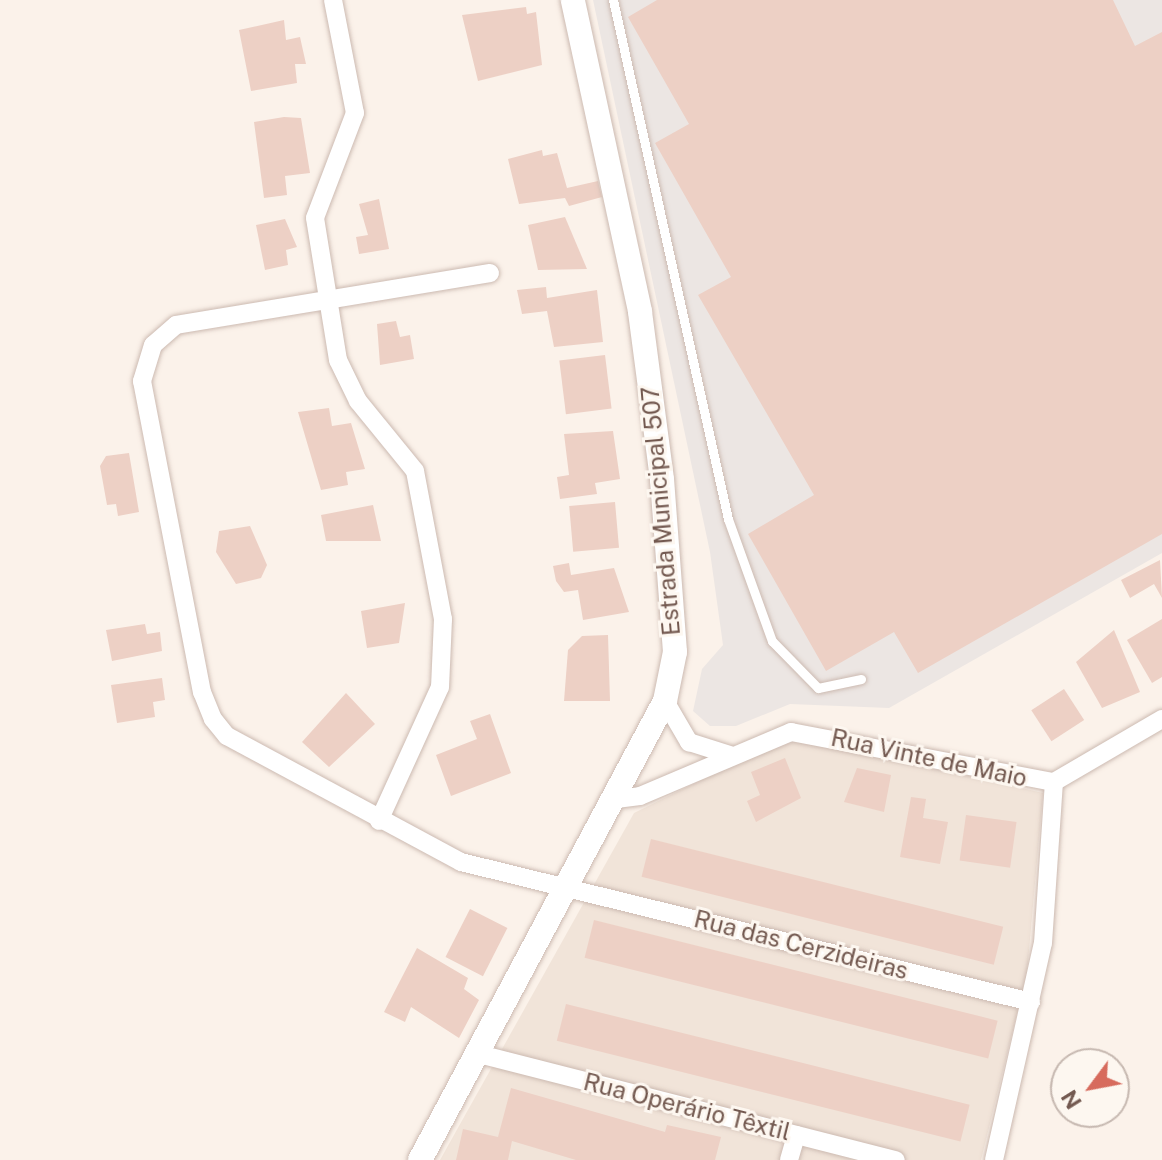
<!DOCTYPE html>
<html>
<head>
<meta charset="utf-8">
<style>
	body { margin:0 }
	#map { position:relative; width:1162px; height:1160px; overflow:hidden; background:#fbf2ea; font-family:"Public Sans",sans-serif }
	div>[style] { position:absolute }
	.residential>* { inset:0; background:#f1e4d9 }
	.industrial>* { inset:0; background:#ece6e3 }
	.building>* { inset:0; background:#edd0c5; transform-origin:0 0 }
	.roads { filter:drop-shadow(0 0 2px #ccbab1) drop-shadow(0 0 2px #ccbab1) }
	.service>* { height:9px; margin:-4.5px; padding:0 4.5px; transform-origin:4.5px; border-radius:4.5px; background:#fff }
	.minor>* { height:18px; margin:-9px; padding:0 9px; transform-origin:9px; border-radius:9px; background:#fff }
	.tertiary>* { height:24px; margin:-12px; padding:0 12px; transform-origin:12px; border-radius:12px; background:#fff }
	span { translate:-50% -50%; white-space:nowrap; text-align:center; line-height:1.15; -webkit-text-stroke:6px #fdf7f0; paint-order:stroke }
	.street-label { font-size:24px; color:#735950 }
	.north { position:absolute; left:1050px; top:1048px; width:80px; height:80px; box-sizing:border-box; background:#fdf7f0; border:2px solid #c6b8b0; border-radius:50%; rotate:238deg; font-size:22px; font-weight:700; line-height:32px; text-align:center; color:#735950 }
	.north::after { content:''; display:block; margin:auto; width:28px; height:36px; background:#d76b5d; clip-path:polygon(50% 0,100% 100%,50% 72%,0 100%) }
</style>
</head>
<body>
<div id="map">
	<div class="residential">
		<div style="clip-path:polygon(793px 735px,1043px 793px,1027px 973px,981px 1160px,440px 1160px,634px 813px)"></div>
	</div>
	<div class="industrial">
		<div style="clip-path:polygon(593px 0,1162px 0,1162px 553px,889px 708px,790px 704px,736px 726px,710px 726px,693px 711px,702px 669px,723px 645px,710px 552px)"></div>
	</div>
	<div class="building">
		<div style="clip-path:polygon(657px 0,1113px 0,1135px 46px,1162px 32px,1162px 534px,918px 673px,894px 632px,826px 671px,748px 534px,814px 495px,698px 295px,731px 277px,655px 143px,689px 124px,628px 17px)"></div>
		<div style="clip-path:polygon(526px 7px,527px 14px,536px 12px,542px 65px,478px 81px,462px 15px)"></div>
		<div style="clip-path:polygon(284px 20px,286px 40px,300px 37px,306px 64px,295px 64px,297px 83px,251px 91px,239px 30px)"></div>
		<div style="clip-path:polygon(284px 117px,301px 118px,310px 173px,285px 176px,287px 195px,264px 198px,254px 122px)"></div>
		<div style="clip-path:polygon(542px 150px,543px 156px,557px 153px,567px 188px,598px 181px,602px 197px,569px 206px,565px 198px,519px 204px,508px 159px)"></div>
		<div style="clip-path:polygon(379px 199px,389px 249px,359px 254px,356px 237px,368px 235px,359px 204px)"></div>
		<div style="clip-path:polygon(565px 217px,587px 269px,538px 270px,528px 225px)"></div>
		<div style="clip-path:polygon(285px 219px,297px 247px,286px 250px,288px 265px,265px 270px,256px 225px)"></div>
		<div style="clip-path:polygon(546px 287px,547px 298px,597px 290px,603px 342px,554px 347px,547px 311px,522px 314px,517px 290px)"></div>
		<div style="clip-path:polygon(396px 321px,400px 337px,410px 335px,414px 359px,380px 365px,377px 324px)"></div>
		<div style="left:605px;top:355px;width:54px;height:46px;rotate:83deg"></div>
		<div style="clip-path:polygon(329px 408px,332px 426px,351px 423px,365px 469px,346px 472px,348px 485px,321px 490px,298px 412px)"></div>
		<div style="clip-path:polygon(613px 431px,620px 479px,595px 483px,597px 494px,560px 499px,557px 477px,569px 475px,564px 434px)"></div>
		<div style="clip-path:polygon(129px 453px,139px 512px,118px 516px,116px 504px,107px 505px,100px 466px,106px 456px)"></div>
		<div style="left:615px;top:502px;width:46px;height:46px;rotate:85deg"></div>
		<div style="clip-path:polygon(373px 505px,381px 541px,326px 541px,321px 515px)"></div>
		<div style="clip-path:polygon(250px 526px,267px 565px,261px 578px,236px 584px,216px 552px,219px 531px)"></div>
		<div style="clip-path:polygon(1160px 560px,1162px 598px,1154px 584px,1130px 598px,1121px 580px)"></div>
		<div style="clip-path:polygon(569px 563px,571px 575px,614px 568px,629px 612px,583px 620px,578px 590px,564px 592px,556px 581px,553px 566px)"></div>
		<div style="clip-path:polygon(405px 603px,399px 643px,367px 648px,361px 611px)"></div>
		<div style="clip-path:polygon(1162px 619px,1162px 677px,1152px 683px,1127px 640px)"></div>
		<div style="clip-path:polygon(145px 624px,147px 634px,160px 632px,162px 651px,112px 661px,106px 630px)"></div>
		<div style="clip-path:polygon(1114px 630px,1140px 692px,1102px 708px,1076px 662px)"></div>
		<div style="clip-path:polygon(608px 635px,610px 701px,564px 701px,568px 650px,582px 636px)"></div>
		<div style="clip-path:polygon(162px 678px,165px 700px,153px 702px,155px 717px,117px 723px,111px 685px)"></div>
		<div style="left:1064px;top:689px;width:37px;height:39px;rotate:57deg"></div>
		<div style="clip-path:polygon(346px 693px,375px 724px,329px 767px,302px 742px)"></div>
		<div style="clip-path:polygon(490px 714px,511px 773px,451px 796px,436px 755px,477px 739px,470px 721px)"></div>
		<div style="clip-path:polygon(785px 758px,801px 798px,756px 822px,747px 801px,760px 795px,751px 772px)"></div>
		<div style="clip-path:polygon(857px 768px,891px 775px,884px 812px,844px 802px)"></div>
		<div style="clip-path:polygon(911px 797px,926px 799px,923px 818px,948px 822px,940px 864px,900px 857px)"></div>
		<div style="left:966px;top:815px;width:51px;height:46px;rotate:8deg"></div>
		<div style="left:651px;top:839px;width:363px;height:39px;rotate:14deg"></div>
		<div style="left:470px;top:909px;width:42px;height:54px;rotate:27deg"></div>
		<div style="left:594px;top:920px;width:416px;height:39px;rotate:14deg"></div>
		<div style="clip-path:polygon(417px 948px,468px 978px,464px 989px,479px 1000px,459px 1038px,411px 1007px,405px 1022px,384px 1012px)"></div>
		<div style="left:566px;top:1004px;width:416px;height:38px;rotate:14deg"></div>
		<div style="clip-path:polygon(511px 1088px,665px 1132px,667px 1125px,721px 1137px,715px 1160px,576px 1160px,512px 1141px,508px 1160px,456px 1160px,463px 1129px,498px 1137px)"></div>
	</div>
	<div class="roads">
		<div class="service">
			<div style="left:613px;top:0;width:532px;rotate:77.51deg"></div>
			<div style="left:728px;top:519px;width:130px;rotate:70.2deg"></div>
			<div style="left:772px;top:641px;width:66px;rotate:45.6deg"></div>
			<div style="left:818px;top:688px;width:44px;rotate:-11.8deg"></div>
		</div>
		<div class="minor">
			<div style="left:333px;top:0;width:115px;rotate:79deg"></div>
			<div style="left:355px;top:113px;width:112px;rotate:110.9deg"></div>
			<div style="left:315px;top:218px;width:144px;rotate:80.8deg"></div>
			<div style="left:338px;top:360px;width:46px;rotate:64deg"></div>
			<div style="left:358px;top:401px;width:90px;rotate:50.8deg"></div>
			<div style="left:415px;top:471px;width:151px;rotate:79.3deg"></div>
			<div style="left:443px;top:619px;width:68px;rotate:92.5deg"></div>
			<div style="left:440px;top:687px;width:147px;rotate:114.5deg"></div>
			<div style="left:490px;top:273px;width:318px;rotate:170.6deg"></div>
			<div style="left:176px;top:325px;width:30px;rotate:139deg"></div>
			<div style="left:153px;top:345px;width:38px;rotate:107deg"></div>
			<div style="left:142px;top:381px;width:317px;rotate:79.1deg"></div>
			<div style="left:202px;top:692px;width:29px;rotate:68deg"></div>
			<div style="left:213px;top:719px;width:22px;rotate:51deg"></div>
			<div style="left:227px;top:736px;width:266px;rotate:28.3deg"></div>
			<div style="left:461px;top:862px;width:587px;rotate:13.8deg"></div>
			<div style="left:665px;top:701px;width:48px;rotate:59.7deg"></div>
			<div style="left:689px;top:742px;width:43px;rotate:17.6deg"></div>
			<div style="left:616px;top:799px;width:24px;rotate:-7deg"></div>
			<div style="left:640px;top:796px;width:164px;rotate:-23deg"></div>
			<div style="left:791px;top:732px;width:268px;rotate:10.8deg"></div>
			<div style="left:1054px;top:782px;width:125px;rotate:-30.3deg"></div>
			<div style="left:479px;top:1054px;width:430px;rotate:14.3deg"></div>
			<div style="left:789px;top:1160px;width:26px;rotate:-74deg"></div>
			<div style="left:994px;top:1160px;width:222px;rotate:-77.3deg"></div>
			<div style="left:1043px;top:943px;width:161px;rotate:-86.1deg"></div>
		</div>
		<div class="tertiary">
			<div style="left:420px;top:1160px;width:520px;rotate:-61.91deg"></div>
			<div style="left:665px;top:701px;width:50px;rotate:-78.5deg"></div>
			<div style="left:675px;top:652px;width:173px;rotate:-94.3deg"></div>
			<div style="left:662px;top:479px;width:169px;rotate:-97.5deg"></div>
			<div style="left:640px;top:311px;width:318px;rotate:-102.2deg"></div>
		</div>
	</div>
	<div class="street-label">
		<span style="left:661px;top:511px;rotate:-95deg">Estrada Municipal 507</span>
		<span style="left:929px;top:758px;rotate:12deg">Rua Vinte de Maio</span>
		<span style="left:801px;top:945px;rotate:14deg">Rua das Cerzideiras</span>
		<span style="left:687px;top:1107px;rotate:14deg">Rua Operário Têxtil</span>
	</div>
	<div class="north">N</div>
</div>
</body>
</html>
